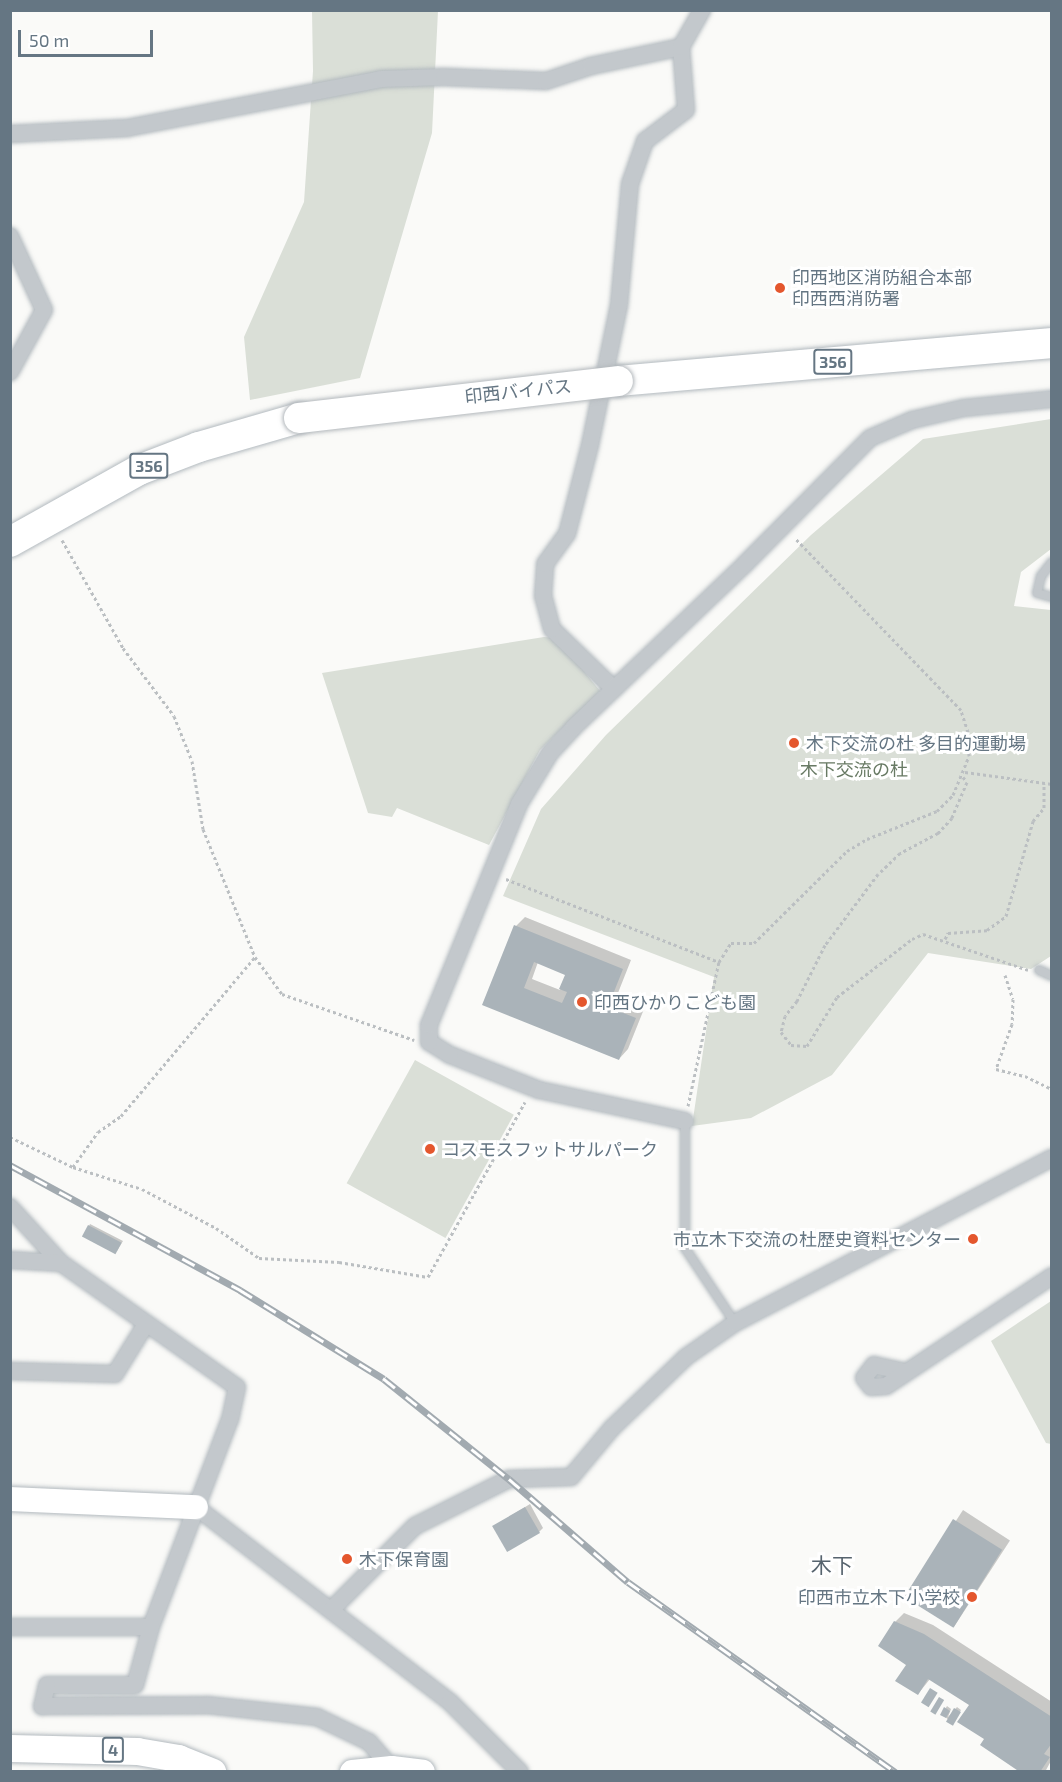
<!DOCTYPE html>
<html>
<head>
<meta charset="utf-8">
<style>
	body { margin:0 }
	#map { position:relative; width:1062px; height:1782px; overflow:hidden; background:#fafaf8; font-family:"Exo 2","Noto Sans JP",sans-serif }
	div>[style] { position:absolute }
	.green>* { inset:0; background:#dadfd7; transform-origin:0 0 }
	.shadow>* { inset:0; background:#0003; transform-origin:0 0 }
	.building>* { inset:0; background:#aab3b9; transform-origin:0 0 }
	.path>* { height:3px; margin-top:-1.5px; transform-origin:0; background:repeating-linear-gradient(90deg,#bbbfc2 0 3px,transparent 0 6px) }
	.roads { filter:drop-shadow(0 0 2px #b3babf) drop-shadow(0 0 2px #b3babf) }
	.lane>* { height:8px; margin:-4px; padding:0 4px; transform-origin:4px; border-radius:4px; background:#c3c8cc }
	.street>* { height:16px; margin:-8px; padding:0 8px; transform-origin:8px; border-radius:8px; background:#c3c8cc }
	.secondary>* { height:24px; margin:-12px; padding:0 12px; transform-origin:12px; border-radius:12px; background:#fff }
	.primary>* { height:27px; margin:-13.5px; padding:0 13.5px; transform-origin:13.5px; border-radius:13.5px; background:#fff }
	.highway>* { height:30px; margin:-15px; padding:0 15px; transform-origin:15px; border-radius:15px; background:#fff }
	.rail>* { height:7px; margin-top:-3.5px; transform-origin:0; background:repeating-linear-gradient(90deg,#fff 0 14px,#a2aab0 0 28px); box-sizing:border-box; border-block:2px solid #a2aab0 }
	.bridges { filter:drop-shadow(0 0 2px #b4b9bd) drop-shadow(0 0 2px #b4b9bd) }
	.highway-bridge>* { height:30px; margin:-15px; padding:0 15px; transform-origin:15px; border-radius:15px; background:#fff }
	.dots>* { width:16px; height:16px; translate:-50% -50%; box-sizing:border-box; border:3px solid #fff; border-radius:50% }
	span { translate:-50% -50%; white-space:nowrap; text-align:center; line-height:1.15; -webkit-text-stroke:6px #fff; paint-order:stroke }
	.shield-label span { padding:2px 4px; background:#fff; border:2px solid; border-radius:4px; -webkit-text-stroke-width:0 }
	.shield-label { font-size:16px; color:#657683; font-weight:700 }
	.poi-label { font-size:18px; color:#657683 }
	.left { translate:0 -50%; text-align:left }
	.right { translate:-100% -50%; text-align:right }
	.street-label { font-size:18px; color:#657683 }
	.park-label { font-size:18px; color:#687a64 }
	.quarter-label { font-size:21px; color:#57646e }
	.frame { position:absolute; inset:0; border:12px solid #657683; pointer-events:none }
	.scale { position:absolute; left:18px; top:30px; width:135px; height:27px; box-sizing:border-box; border:3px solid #657683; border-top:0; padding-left:8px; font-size:18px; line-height:21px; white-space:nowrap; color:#657683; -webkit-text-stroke:4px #fff; paint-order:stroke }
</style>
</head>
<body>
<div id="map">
	<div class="green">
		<div style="clip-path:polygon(312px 11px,438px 11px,432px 133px,360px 378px,250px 400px,244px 337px,304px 202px,313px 71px)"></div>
		<div style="clip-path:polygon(1051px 419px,1051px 549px,1021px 572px,1014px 606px,1051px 610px,1051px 956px,1031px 969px,928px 953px,832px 1075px,751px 1118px,692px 1126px,714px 977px,503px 896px,541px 809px,606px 735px,811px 535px,923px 439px)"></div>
		<div style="clip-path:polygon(544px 637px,557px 638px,600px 691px,540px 750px,489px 845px,397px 808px,392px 817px,368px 813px,322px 673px)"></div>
		<div style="left:415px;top:1060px;width:113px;height:141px;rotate:29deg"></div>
		<div style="clip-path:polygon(1051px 1301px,1051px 1444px,1046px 1443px,991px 1341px)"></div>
	</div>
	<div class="shadow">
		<div style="clip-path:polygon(evenodd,525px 917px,631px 960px,616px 998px,644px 1009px,628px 1049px,619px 1059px,484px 1004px,516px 926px,525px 917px,538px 962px,567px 974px,560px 990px,532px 979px,538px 962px)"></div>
		<div style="clip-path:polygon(90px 1224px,123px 1241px,117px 1251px,89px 1226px)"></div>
		<div style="clip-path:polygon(530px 1504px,543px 1528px,539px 1532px,494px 1526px)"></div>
		<div style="left:963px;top:1510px;width:56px;height:103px;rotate:33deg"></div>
		<div style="clip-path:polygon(904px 1613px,933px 1625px,1052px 1702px,1052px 1759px,1045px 1772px,1023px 1772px,986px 1739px,971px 1705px,930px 1679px,918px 1694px,895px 1622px)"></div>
		<div style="clip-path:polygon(947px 1706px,951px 1709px,948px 1717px,957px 1707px,961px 1710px,952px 1723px,942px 1714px)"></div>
	</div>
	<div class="building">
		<div style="clip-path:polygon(evenodd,514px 925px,623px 969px,608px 1007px,636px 1018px,619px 1060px,482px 1005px,514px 925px,534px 962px,565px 975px,559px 989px,567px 992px,562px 1003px,524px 988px,534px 962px)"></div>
		<div style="left:88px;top:1225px;width:38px;height:13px;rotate:28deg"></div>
		<div style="left:525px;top:1507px;width:30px;height:38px;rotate:60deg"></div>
		<div style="left:953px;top:1519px;width:58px;height:92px;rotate:32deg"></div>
		<div style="clip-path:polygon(894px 1621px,924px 1634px,1052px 1717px,1052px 1743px,1044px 1754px,1050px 1757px,1040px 1772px,1020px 1772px,980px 1745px,984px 1739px,957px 1722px,969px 1705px,928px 1679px,918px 1695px,895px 1681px,906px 1665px,878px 1646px)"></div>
		<div style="left:930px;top:1688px;width:9px;height:17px;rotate:32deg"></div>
		<div style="left:939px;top:1697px;width:6px;height:17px;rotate:31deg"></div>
		<div style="clip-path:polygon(944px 1707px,950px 1711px,946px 1718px,940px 1715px)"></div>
		<div style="left:954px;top:1708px;width:8px;height:16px;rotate:30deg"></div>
	</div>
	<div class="path">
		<div style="left:62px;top:540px;width:124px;rotate:60.5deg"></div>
		<div style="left:123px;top:648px;width:85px;rotate:53.1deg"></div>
		<div style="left:174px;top:716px;width:48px;rotate:68.2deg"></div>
		<div style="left:192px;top:761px;width:69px;rotate:80.8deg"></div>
		<div style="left:203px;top:829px;width:138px;rotate:67.9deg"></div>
		<div style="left:255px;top:957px;width:46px;rotate:53.9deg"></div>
		<div style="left:282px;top:994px;width:140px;rotate:19.2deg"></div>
		<div style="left:965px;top:772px;width:88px;rotate:7.9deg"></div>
		<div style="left:963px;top:777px;width:6px;rotate:51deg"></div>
		<div style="left:967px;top:782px;width:39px;rotate:113deg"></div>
		<div style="left:952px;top:818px;width:21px;rotate:133deg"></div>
		<div style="left:938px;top:833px;width:43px;rotate:152.2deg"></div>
		<div style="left:900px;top:853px;width:30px;rotate:136deg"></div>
		<div style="left:878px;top:874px;width:89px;rotate:126.7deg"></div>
		<div style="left:825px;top:945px;width:63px;rotate:116.6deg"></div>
		<div style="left:797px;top:1001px;width:19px;rotate:129deg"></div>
		<div style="left:785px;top:1016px;width:16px;rotate:104deg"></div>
		<div style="left:781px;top:1032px;width:16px;rotate:52deg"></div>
		<div style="left:791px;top:1045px;width:16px;rotate:4deg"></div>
		<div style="left:807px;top:1046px;width:57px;rotate:-58.5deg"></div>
		<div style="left:837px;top:997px;width:95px;rotate:-37.7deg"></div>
		<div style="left:912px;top:939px;width:12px;rotate:-24deg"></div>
		<div style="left:923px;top:934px;width:111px;rotate:18.9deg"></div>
		<div style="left:506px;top:879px;width:229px;rotate:21.3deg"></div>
		<div style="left:945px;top:939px;width:7px;rotate:-63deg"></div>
		<div style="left:948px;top:933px;width:39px;rotate:-4deg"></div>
		<div style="left:987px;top:930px;width:24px;rotate:-36deg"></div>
		<div style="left:1006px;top:916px;width:99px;rotate:-74.1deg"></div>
		<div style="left:1033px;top:821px;width:17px;rotate:-50deg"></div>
		<div style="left:1044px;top:808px;width:24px;rotate:-90deg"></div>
		<div style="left:1005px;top:975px;width:25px;rotate:72deg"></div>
		<div style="left:1013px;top:999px;width:25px;rotate:92deg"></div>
		<div style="left:1012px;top:1024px;width:48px;rotate:109.6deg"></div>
		<div style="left:996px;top:1069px;width:30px;rotate:14deg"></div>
		<div style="left:1025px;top:1076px;width:30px;rotate:26deg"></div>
		<div style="left:688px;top:1106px;width:147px;rotate:-77.9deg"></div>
		<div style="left:719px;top:962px;width:22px;rotate:-58deg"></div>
		<div style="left:731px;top:943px;width:23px"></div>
		<div style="left:754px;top:943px;width:131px;rotate:-44.7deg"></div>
		<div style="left:847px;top:851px;width:23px;rotate:-31deg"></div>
		<div style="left:867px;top:839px;width:75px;rotate:-21.8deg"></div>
		<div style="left:937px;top:811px;width:23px;rotate:-45deg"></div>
		<div style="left:953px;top:795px;width:42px;rotate:-67.7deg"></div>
		<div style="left:969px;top:756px;width:24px;rotate:-92deg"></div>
		<div style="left:968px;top:732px;width:23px;rotate:-108deg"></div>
		<div style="left:961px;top:710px;width:239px;rotate:-134deg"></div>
		<div style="left:10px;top:1137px;width:70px;rotate:25.5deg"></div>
		<div style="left:73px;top:1167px;width:72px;rotate:17.7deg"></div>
		<div style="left:142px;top:1189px;width:84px;rotate:27.8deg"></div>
		<div style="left:216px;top:1228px;width:52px;rotate:34.9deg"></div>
		<div style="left:259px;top:1258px;width:80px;rotate:2.9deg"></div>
		<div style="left:339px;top:1262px;width:90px;rotate:9.6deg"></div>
		<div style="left:428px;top:1277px;width:200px;rotate:-61deg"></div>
		<div style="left:73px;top:1167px;width:43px;rotate:-54.5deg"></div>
		<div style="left:98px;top:1132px;width:28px;rotate:-35deg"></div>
		<div style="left:121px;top:1116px;width:208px;rotate:-49.9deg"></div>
	</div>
	<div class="roads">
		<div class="lane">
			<div style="left:1052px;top:562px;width:18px;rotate:128deg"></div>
			<div style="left:1041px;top:576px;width:17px;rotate:103deg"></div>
			<div style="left:1037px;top:593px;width:16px;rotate:15deg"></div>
			<div style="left:1039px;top:970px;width:14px;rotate:25deg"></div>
			<div style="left:685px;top:1121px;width:127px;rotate:90deg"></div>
			<div style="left:685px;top:1248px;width:90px;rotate:56.3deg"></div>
		</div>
		<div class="street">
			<div style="left:10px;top:134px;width:117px;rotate:-2.9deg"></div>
			<div style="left:127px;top:128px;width:259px;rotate:-10.9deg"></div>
			<div style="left:381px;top:79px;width:63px;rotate:-1.8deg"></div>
			<div style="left:444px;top:77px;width:102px;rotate:2.2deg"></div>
			<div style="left:546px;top:81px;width:47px;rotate:-18.4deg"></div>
			<div style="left:591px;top:66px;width:92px;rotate:-11.9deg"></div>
			<div style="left:10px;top:236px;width:81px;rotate:65.3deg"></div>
			<div style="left:44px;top:310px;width:71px;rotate:118.7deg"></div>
			<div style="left:614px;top:689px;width:86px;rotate:-135.9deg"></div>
			<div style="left:552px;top:629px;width:34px;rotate:-105deg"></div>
			<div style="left:543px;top:596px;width:32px;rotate:-86deg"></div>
			<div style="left:545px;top:564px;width:37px;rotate:-54deg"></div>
			<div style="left:567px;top:534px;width:92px;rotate:-75.5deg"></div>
			<div style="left:590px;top:445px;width:143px;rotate:-78.3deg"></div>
			<div style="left:619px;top:305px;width:121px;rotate:-84.8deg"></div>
			<div style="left:630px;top:184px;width:46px;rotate:-70.8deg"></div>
			<div style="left:645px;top:141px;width:51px;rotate:-37.1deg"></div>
			<div style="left:686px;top:110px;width:63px;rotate:-94.5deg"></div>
			<div style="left:681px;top:47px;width:43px;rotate:-60.4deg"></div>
			<div style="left:685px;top:1121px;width:149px;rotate:-168deg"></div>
			<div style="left:539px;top:1090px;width:96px;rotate:-158.5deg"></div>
			<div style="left:450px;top:1055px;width:25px;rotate:-148deg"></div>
			<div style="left:429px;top:1042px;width:17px;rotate:-90deg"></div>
			<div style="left:429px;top:1025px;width:239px;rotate:-67.8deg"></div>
			<div style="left:519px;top:804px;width:60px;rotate:-58.7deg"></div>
			<div style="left:550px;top:753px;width:35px;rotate:-47deg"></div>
			<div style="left:574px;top:727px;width:236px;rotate:-43.6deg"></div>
			<div style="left:745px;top:564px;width:177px;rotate:-45.2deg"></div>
			<div style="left:870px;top:438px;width:46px;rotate:-23.2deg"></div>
			<div style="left:912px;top:420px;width:53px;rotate:-13deg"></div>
			<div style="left:964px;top:408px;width:88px;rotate:-5.8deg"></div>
			<div style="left:10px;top:1207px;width:76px;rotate:47.7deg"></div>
			<div style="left:61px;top:1263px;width:215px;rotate:35.2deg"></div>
			<div style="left:237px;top:1387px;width:33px;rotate:102deg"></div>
			<div style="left:230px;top:1419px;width:222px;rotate:110.8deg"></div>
			<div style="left:151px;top:1627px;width:60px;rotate:105.4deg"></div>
			<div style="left:135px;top:1685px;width:88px;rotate:180deg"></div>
			<div style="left:47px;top:1685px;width:22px;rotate:103deg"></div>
			<div style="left:42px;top:1706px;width:165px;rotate:-0.3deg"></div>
			<div style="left:207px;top:1705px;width:111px;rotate:6.2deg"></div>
			<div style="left:317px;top:1717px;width:58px;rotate:25.7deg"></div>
			<div style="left:369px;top:1742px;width:35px;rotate:49deg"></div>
			<div style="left:10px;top:1260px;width:51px;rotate:3.4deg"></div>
			<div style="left:10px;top:1371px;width:105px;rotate:1.6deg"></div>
			<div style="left:115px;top:1374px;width:59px;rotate:-58.2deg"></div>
			<div style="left:906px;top:1372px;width:33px;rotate:-168deg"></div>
			<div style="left:874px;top:1365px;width:16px;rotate:128deg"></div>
			<div style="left:864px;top:1378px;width:11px;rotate:52deg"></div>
			<div style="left:871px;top:1387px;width:15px;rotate:-4deg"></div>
			<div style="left:886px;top:1386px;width:199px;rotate:-33.5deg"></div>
			<div style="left:196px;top:1507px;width:320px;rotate:37.5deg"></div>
			<div style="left:450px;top:1702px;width:99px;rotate:45deg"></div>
			<div style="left:332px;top:1609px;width:117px;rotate:-45deg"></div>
			<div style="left:415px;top:1526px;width:105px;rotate:-26.6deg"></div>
			<div style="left:509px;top:1479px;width:62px;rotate:-1.8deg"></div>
			<div style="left:571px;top:1477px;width:64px;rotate:-50.1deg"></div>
			<div style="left:612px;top:1428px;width:103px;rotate:-43.8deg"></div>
			<div style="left:686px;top:1357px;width:60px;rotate:-34.8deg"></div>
			<div style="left:735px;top:1323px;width:357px;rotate:-27.5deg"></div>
			<div style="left:10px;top:1627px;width:141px"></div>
		</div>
		<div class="secondary">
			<div style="left:10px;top:1499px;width:186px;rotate:2.5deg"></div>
			<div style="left:352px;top:1772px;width:40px;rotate:-5.7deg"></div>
			<div style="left:392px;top:1768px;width:31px;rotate:7deg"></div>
		</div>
		<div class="primary">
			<div style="left:10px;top:1748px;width:127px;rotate:1.4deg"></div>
			<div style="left:137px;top:1751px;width:42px;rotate:9.7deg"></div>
			<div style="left:178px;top:1758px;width:37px;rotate:22deg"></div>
		</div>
		<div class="highway">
			<div style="left:618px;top:381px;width:436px;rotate:-5deg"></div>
			<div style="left:10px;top:542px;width:148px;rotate:-29.2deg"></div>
			<div style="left:139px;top:470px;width:64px;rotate:-21deg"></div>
			<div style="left:199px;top:447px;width:104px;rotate:-16.2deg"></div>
		</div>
	</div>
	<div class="rail">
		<div style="left:10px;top:1165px;width:262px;rotate:28.5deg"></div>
		<div style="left:240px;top:1290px;width:169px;rotate:31.7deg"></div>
		<div style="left:384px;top:1379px;width:160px;rotate:38.7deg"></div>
		<div style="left:509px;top:1479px;width:157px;rotate:40.9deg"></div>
		<div style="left:628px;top:1582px;width:328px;rotate:35.4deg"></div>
	</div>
	<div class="bridges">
		<div class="highway-bridge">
			<div style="left:299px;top:418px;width:321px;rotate:-6.6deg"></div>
		</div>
	</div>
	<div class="dots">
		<div style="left:780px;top:288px;background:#e4572e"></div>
		<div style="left:794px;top:743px;background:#e4572e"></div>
		<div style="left:582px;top:1002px;background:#e4572e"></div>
		<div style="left:430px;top:1149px;background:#e4572e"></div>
		<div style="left:973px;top:1239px;background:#e4572e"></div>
		<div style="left:347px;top:1559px;background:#e4572e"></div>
		<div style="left:972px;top:1597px;background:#e4572e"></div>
	</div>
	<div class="shield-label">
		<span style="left:833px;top:362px">356</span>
		<span style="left:149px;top:466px">356</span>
		<span style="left:113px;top:1750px">4</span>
	</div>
	<div class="poi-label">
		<span class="left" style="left:792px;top:288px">印西地区消防組合本部<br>印西西消防署</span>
		<span class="left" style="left:806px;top:743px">木下交流の杜 多目的運動場</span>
		<span class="left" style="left:594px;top:1002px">印西ひかりこども園</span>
		<span class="left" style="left:442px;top:1149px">コスモスフットサルパーク</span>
		<span class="right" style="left:961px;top:1239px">市立木下交流の杜歴史資料センター</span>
		<span class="left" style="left:359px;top:1559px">木下保育園</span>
		<span class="right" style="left:960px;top:1597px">印西市立木下小学校</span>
	</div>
	<div class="street-label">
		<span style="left:518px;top:391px;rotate:-6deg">印西バイパス</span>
	</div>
	<div class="park-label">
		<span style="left:854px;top:769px">木下交流の杜</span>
	</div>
	<div class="quarter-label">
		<span style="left:832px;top:1565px">木下</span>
	</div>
	<div class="frame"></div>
	<div class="scale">50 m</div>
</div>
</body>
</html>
